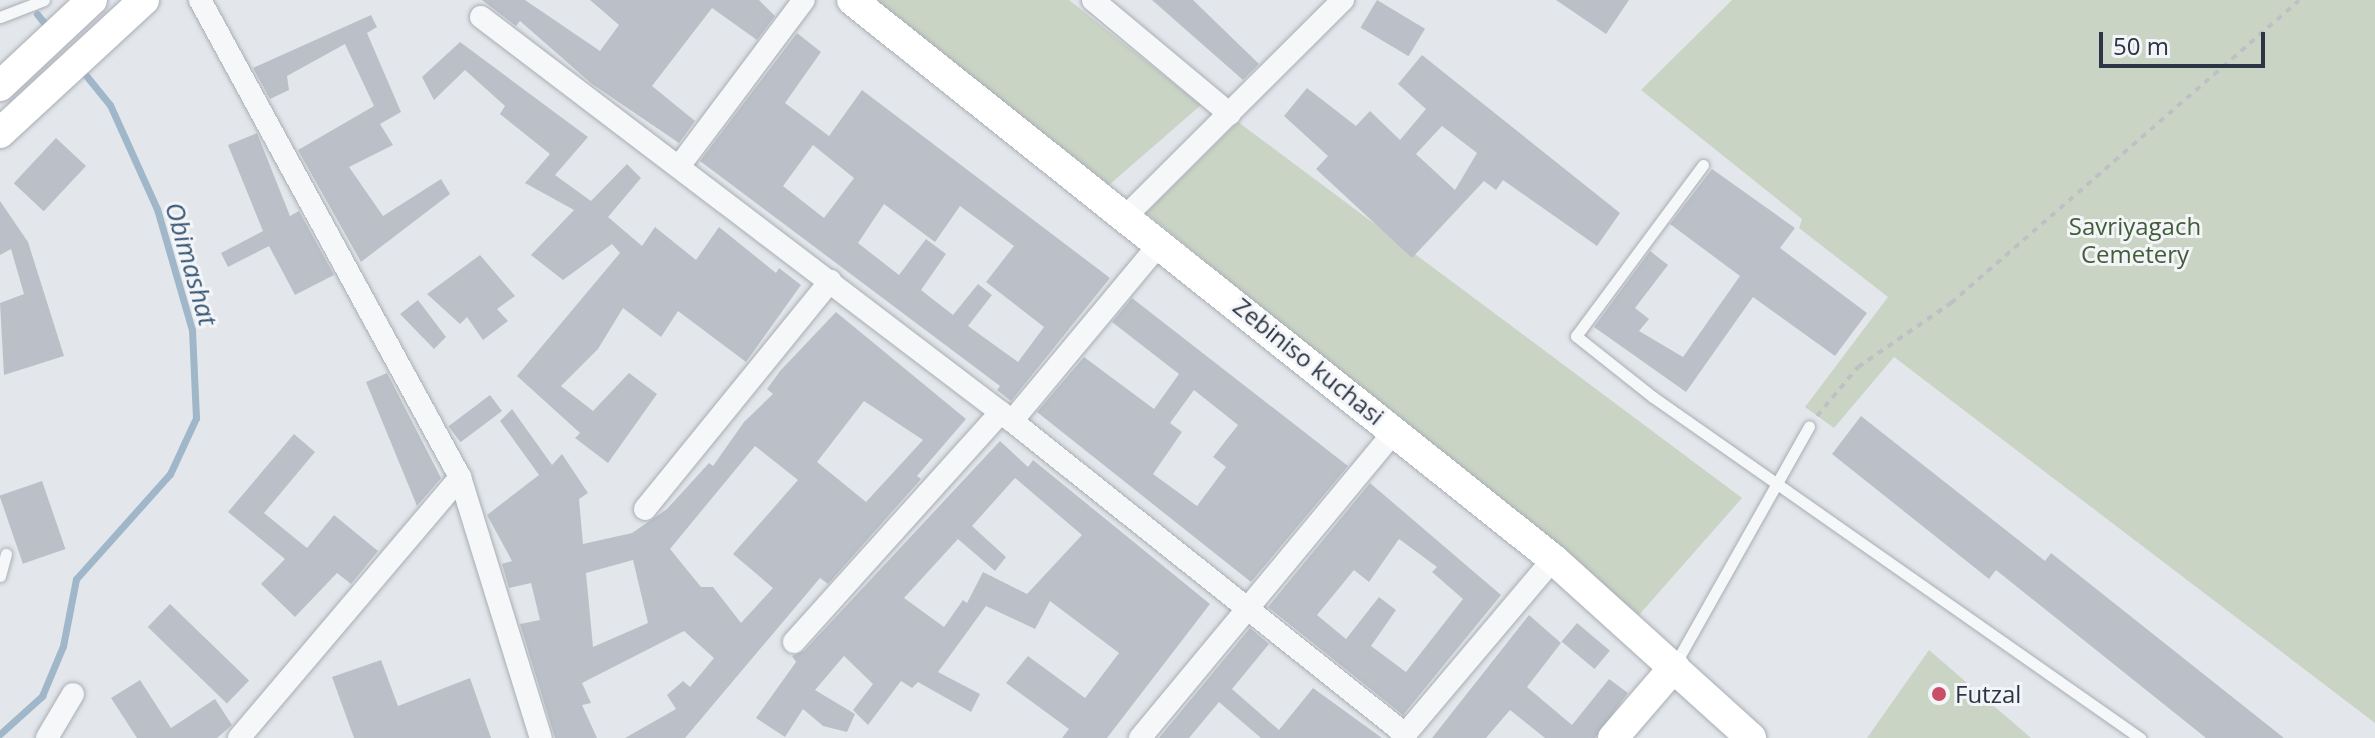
<!DOCTYPE html>
<html>
<head>
<meta charset="utf-8">
<style>
	body { margin:0 }
	#map { position:relative; width:2375px; height:738px; overflow:hidden; background:#e3e7eb; font-family:"Open Sans",sans-serif }
	div>[style] { position:absolute }
	.green>* { inset:0; background:#cad4c5 }
	.stream>* { height:7px; margin:-3.5px; padding:0 3.5px; transform-origin:3.5px; border-radius:3.5px; background:#a0b6c9 }
	.building>* { inset:0; background:#bbc0c8; transform-origin:0 0 }
	.path>* { height:4px; margin-top:-2px; transform-origin:0; background:repeating-linear-gradient(90deg,#bdc1c6 0 6px,transparent 0 12px) }
	.roads { filter:drop-shadow(0 0 2px #a8aeb5) drop-shadow(0 0 2px #a8aeb5) }
	.lane>* { height:11px; margin:-5.5px; padding:0 5.5px; transform-origin:5.5px; border-radius:5.5px; background:#f6f7f9 }
	.street>* { height:22px; margin:-11px; padding:0 11px; transform-origin:11px; border-radius:11px; background:#f6f7f9 }
	.secondary>* { height:30px; margin:-15px; padding:0 15px; transform-origin:15px; border-radius:15px; background:#fff }
	.dots>* { width:22px; height:22px; translate:-50% -50%; box-sizing:border-box; border:4px solid #f3f5f8; border-radius:50% }
	span { translate:-50% -50%; white-space:nowrap; text-align:center; line-height:1.15; -webkit-text-stroke:6px #f3f5f8; paint-order:stroke }
	.park-label { font-size:24px; color:#425e39 }
	.street-label { font-size:24px; color:#2c3543 }
	.poi-label { font-size:24px; color:#2c3543 }
	.left { translate:0 -50%; text-align:left }
	.water-label { font-size:26px; color:#375675; font-style:italic }
	.scale { position:absolute; left:2099px; top:32px; width:166px; height:36px; box-sizing:border-box; border:4px solid #2c3543; border-top:0; padding-left:10px; font-size:24px; line-height:28px; white-space:nowrap; color:#2c3543; -webkit-text-stroke:6px #f3f5f8; paint-order:stroke }
</style>
</head>
<body>
<div id="map">
	<div class="green">
		<div style="clip-path:polygon(874px 0,1069px 0,1201px 105px,1109px 185px)"></div>
		<div style="clip-path:polygon(1732px 0,2375px 0,2375px 723px,1894px 357px,1834px 428px,1805px 407px,1888px 297px,1799px 228px,1802px 219px,1641px 90px)"></div>
		<div style="clip-path:polygon(1238px 122px,1742px 498px,1639px 615px,1146px 213px)"></div>
		<div style="clip-path:polygon(1929px 650px,2031px 738px,1867px 738px)"></div>
	</div>
	<div class="stream">
		<div style="left:37px;top:14px;width:21px;rotate:51deg"></div>
		<div style="left:0;top:734px;width:57px;rotate:-42.1deg"></div>
		<div style="left:42px;top:696px;width:54px;rotate:-67.2deg"></div>
		<div style="left:63px;top:646px;width:68px;rotate:-79deg"></div>
		<div style="left:76px;top:579px;width:141px;rotate:-48.2deg"></div>
		<div style="left:170px;top:474px;width:62px;rotate:-65.1deg"></div>
		<div style="left:196px;top:418px;width:88px;rotate:-92.6deg"></div>
		<div style="left:192px;top:330px;width:126px;rotate:-106.1deg"></div>
		<div style="left:157px;top:209px;width:114px;rotate:-114.3deg"></div>
		<div style="left:110px;top:105px;width:48px;rotate:-129deg"></div>
	</div>
	<div class="building">
		<div style="clip-path:polygon(482px 0,525px 0,600px 51px,619px 25px,590px 0,759px 0,775px 16px,757px 40px,712px 8px,652px 86px,695px 121px,679px 143px,592px 84px,520px 21px,516px 26px)"></div>
		<div style="clip-path:polygon(1152px 0,1193px 0,1259px 64px,1243px 80px)"></div>
		<div style="left:1377px;top:0;width:56px;height:32px;rotate:31deg"></div>
		<div style="clip-path:polygon(1556px 0,1629px 0,1606px 34px)"></div>
		<div style="clip-path:polygon(371px 15px,377px 27px,367px 33px,401px 112px,380px 124px,393px 145px,349px 167px,383px 216px,441px 179px,450px 194px,361px 262px,298px 150px,374px 106px,345px 44px,287px 76px,289px 90px,270px 99px,253px 68px)"></div>
		<div style="clip-path:polygon(evenodd,797px 33px,821px 52px,785px 103px,829px 136px,862px 90px,1110px 278px,1011px 401px,997px 390px,1000px 386px,700px 161px,797px 33px,813px 145px,854px 178px,824px 218px,783px 186px,813px 145px,797px 33px,884px 204px,935px 242px,960px 206px,1014px 246px,986px 282px,1044px 327px,1018px 362px,968px 326px,992px 295px,978px 284px,953px 315px,921px 290px,946px 254px,926px 239px,899px 275px,858px 243px,884px 204px)"></div>
		<div style="clip-path:polygon(460px 42px,588px 137px,555px 175px,591px 201px,627px 164px,641px 178px,608px 217px,642px 246px,655px 227px,696px 260px,719px 227px,776px 273px,779px 268px,801px 285px,746px 362px,678px 311px,661px 337px,623px 308px,598px 349px,561px 386px,593px 411px,629px 373px,657px 394px,608px 463px,575px 438px,580px 433px,517px 376px,620px 253px,612px 244px,563px 280px,531px 255px,574px 210px,525px 183px,550px 154px,500px 114px,505px 106px,465px 70px,434px 100px,422px 77px)"></div>
		<div style="clip-path:polygon(evenodd,1422px 55px,1620px 213px,1597px 246px,1503px 180px,1496px 190px,1484px 181px,1412px 258px,1316px 169px,1328px 156px,1284px 116px,1307px 88px,1356px 126px,1370px 111px,1400px 140px,1426px 109px,1398px 84px,1422px 55px,1442px 126px,1477px 153px,1455px 190px,1416px 154px,1442px 126px)"></div>
		<div style="clip-path:polygon(257px 133px,290px 216px,299px 211px,334px 275px,295px 295px,269px 246px,228px 267px,221px 253px,263px 231px,228px 145px)"></div>
		<div style="left:56px;top:138px;width:41px;height:62px;rotate:43deg"></div>
		<div style="clip-path:polygon(1712px 169px,1795px 228px,1780px 248px,1867px 313px,1835px 356px,1753px 297px,1686px 392px,1594px 327px,1650px 251px,1668px 265px,1635px 308px,1649px 319px,1639px 331px,1683px 357px,1740px 276px,1670px 224px)"></div>
		<div style="clip-path:polygon(0 201px,28px 242px,64px 356px,4px 375px,0 303px,24px 294px,11px 249px,0 255px)"></div>
		<div style="clip-path:polygon(480px 255px,515px 296px,497px 309px,508px 321px,483px 340px,467px 317px,460px 324px,427px 294px)"></div>
		<div style="clip-path:polygon(evenodd,1132px 298px,1348px 466px,1251px 582px,1037px 412px,1084px 357px,1154px 409px,1179px 374px,1112px 322px,1132px 298px,1194px 390px,1238px 425px,1213px 457px,1226px 467px,1197px 506px,1153px 474px,1182px 432px,1170px 423px,1194px 390px)"></div>
		<div style="clip-path:polygon(418px 300px,446px 337px,434px 349px,400px 314px)"></div>
		<div style="clip-path:polygon(evenodd,836px 312px,966px 419px,917px 476px,921px 479px,828px 584px,820px 578px,685px 738px,625px 738px,676px 709px,667px 695px,683px 681px,690px 687px,714px 658px,684px 631px,582px 683px,591px 703px,582px 705px,597px 738px,555px 738px,520px 624px,540px 620px,531px 583px,509px 588px,502px 564px,512px 561px,487px 515px,539px 475px,500px 421px,512px 409px,552px 465px,562px 454px,588px 493px,579px 499px,583px 544px,632px 533px,667px 509px,709px 463px,713px 466px,744px 422px,773px 394px,767px 389px,780px 371px,836px 312px,864px 401px,923px 440px,866px 502px,817px 462px,864px 401px,836px 312px,755px 446px,798px 480px,733px 554px,773px 588px,741px 623px,713px 587px,701px 587px,670px 549px,755px 446px,836px 312px,633px 560px,648px 623px,593px 647px,586px 573px,633px 560px)"></div>
		<div style="clip-path:polygon(387px 373px,441px 478px,417px 506px,366px 382px)"></div>
		<div style="left:490px;top:395px;width:20px;height:52px;rotate:53deg"></div>
		<div style="clip-path:polygon(1861px 416px,2045px 561px,2051px 553px,2284px 738px,2206px 738px,1996px 570px,1989px 579px,1832px 454px)"></div>
		<div style="clip-path:polygon(294px 434px,315px 452px,264px 513px,307px 548px,334px 515px,378px 551px,351px 584px,337px 573px,295px 617px,261px 584px,285px 559px,228px 512px)"></div>
		<div style="clip-path:polygon(evenodd,1000px 441px,1028px 467px,1033px 460px,1210px 604px,1107px 738px,1062px 738px,1069px 729px,1006px 683px,1028px 656px,1085px 698px,1119px 653px,1050px 601px,1035px 629px,986px 606px,938px 672px,980px 694px,971px 712px,918px 682px,912px 688px,901px 681px,868px 725px,853px 710px,873px 684px,844px 656px,815px 690px,855px 714px,847px 732px,823px 726px,803px 709px,785px 737px,756px 718px,796px 662px,792px 656px,804px 651px,1000px 441px,1015px 478px,1082px 535px,1027px 594px,983px 572px,967px 603px,963px 600px,944px 627px,904px 598px,958px 539px,995px 571px,1006px 557px,972px 526px,1015px 478px)"></div>
		<div style="left:42px;top:481px;width:72px;height:45px;rotate:71deg"></div>
		<div style="clip-path:polygon(evenodd,1370px 483px,1501px 595px,1403px 715px,1268px 607px,1370px 483px,1399px 539px,1437px 567px,1432px 572px,1463px 599px,1406px 672px,1371px 646px,1396px 610px,1379px 597px,1346px 639px,1317px 615px,1354px 570px,1369px 582px,1399px 539px)"></div>
		<div style="left:170px;top:604px;width:110px;height:32px;rotate:44deg"></div>
		<div style="clip-path:polygon(1529px 615px,1561px 643px,1527px 687px,1572px 725px,1609px 679px,1628px 693px,1595px 738px,1545px 738px,1510px 710px,1486px 738px,1432px 738px)"></div>
		<div style="left:1577px;top:623px;width:43px;height:24px;rotate:40deg"></div>
		<div style="clip-path:polygon(1250px 628px,1269px 644px,1232px 689px,1279px 730px,1313px 688px,1382px 738px,1261px 738px,1219px 702px,1189px 738px,1159px 738px)"></div>
		<div style="clip-path:polygon(381px 660px,398px 706px,470px 678px,491px 738px,354px 738px,332px 677px)"></div>
		<div style="clip-path:polygon(140px 680px,171px 728px,215px 699px,232px 725px,217px 738px,137px 738px,111px 698px)"></div>
	</div>
	<div class="path">
		<div style="left:1817px;top:416px;width:64px;rotate:-50.1deg"></div>
		<div style="left:1858px;top:367px;width:113px;rotate:-34.5deg"></div>
		<div style="left:1951px;top:303px;width:461px;rotate:-41deg"></div>
	</div>
	<div class="roads">
		<div class="lane">
			<div style="left:0;top:17px;width:47px;rotate:-21.1deg"></div>
			<div style="left:1703px;top:165px;width:213px;rotate:126.6deg"></div>
			<div style="left:1576px;top:336px;width:98px;rotate:38.4deg"></div>
			<div style="left:1653px;top:397px;width:595px;rotate:35deg"></div>
			<div style="left:0;top:576px;width:23px;rotate:-75deg"></div>
			<div style="left:1674px;top:666px;width:275px;rotate:-60.6deg"></div>
		</div>
		<div class="street">
			<div style="left:200px;top:0;width:543px;rotate:61.41deg"></div>
			<div style="left:460px;top:477px;width:273px;rotate:72.8deg"></div>
			<div style="left:1093px;top:0;width:178px;rotate:39.8deg"></div>
			<div style="left:481px;top:17px;width:667px;rotate:37.26deg"></div>
			<div style="left:1012px;top:421px;width:502px;rotate:38.54deg"></div>
			<div style="left:680px;top:165px;width:206px;rotate:-53.1deg"></div>
			<div style="left:1127px;top:215px;width:305px;rotate:-44.9deg"></div>
			<div style="left:1012px;top:421px;width:233px;rotate:-50.2deg"></div>
			<div style="left:645px;top:509px;width:294px;rotate:-50.9deg"></div>
			<div style="left:794px;top:642px;width:309px;rotate:-48deg"></div>
			<div style="left:47px;top:738px;width:51px;rotate:-59.4deg"></div>
			<div style="left:239px;top:738px;width:342px;rotate:-49.7deg"></div>
			<div style="left:1140px;top:738px;width:400px;rotate:-50.3deg"></div>
			<div style="left:1402px;top:738px;width:234px;rotate:-49.8deg"></div>
		</div>
		<div class="secondary">
			<div style="left:852px;top:0;width:897px;rotate:38.57deg"></div>
			<div style="left:1553px;top:559px;width:267px;rotate:42.1deg"></div>
			<div style="left:0;top:86px;width:126px;rotate:-43.1deg"></div>
			<div style="left:0;top:133px;width:196px;rotate:-42.7deg"></div>
			<div style="left:1613px;top:738px;width:94px;rotate:-49.3deg"></div>
		</div>
	</div>
	<div class="dots">
		<div style="left:1939px;top:694px;background:#ca4e68"></div>
	</div>
	<div class="park-label">
		<span style="left:2135px;top:240px">Savriyagach<br>Cemetery</span>
	</div>
	<div class="street-label">
		<span style="left:1309px;top:361px;rotate:39deg">Zebiniso kuchasi</span>
	</div>
	<div class="poi-label">
		<span class="left" style="left:1955px;top:694px">Futzal</span>
	</div>
	<div class="water-label">
		<span style="left:191px;top:264px;rotate:74deg">Obimashat</span>
	</div>
	<div class="scale">50 m</div>
</div>
</body>
</html>
